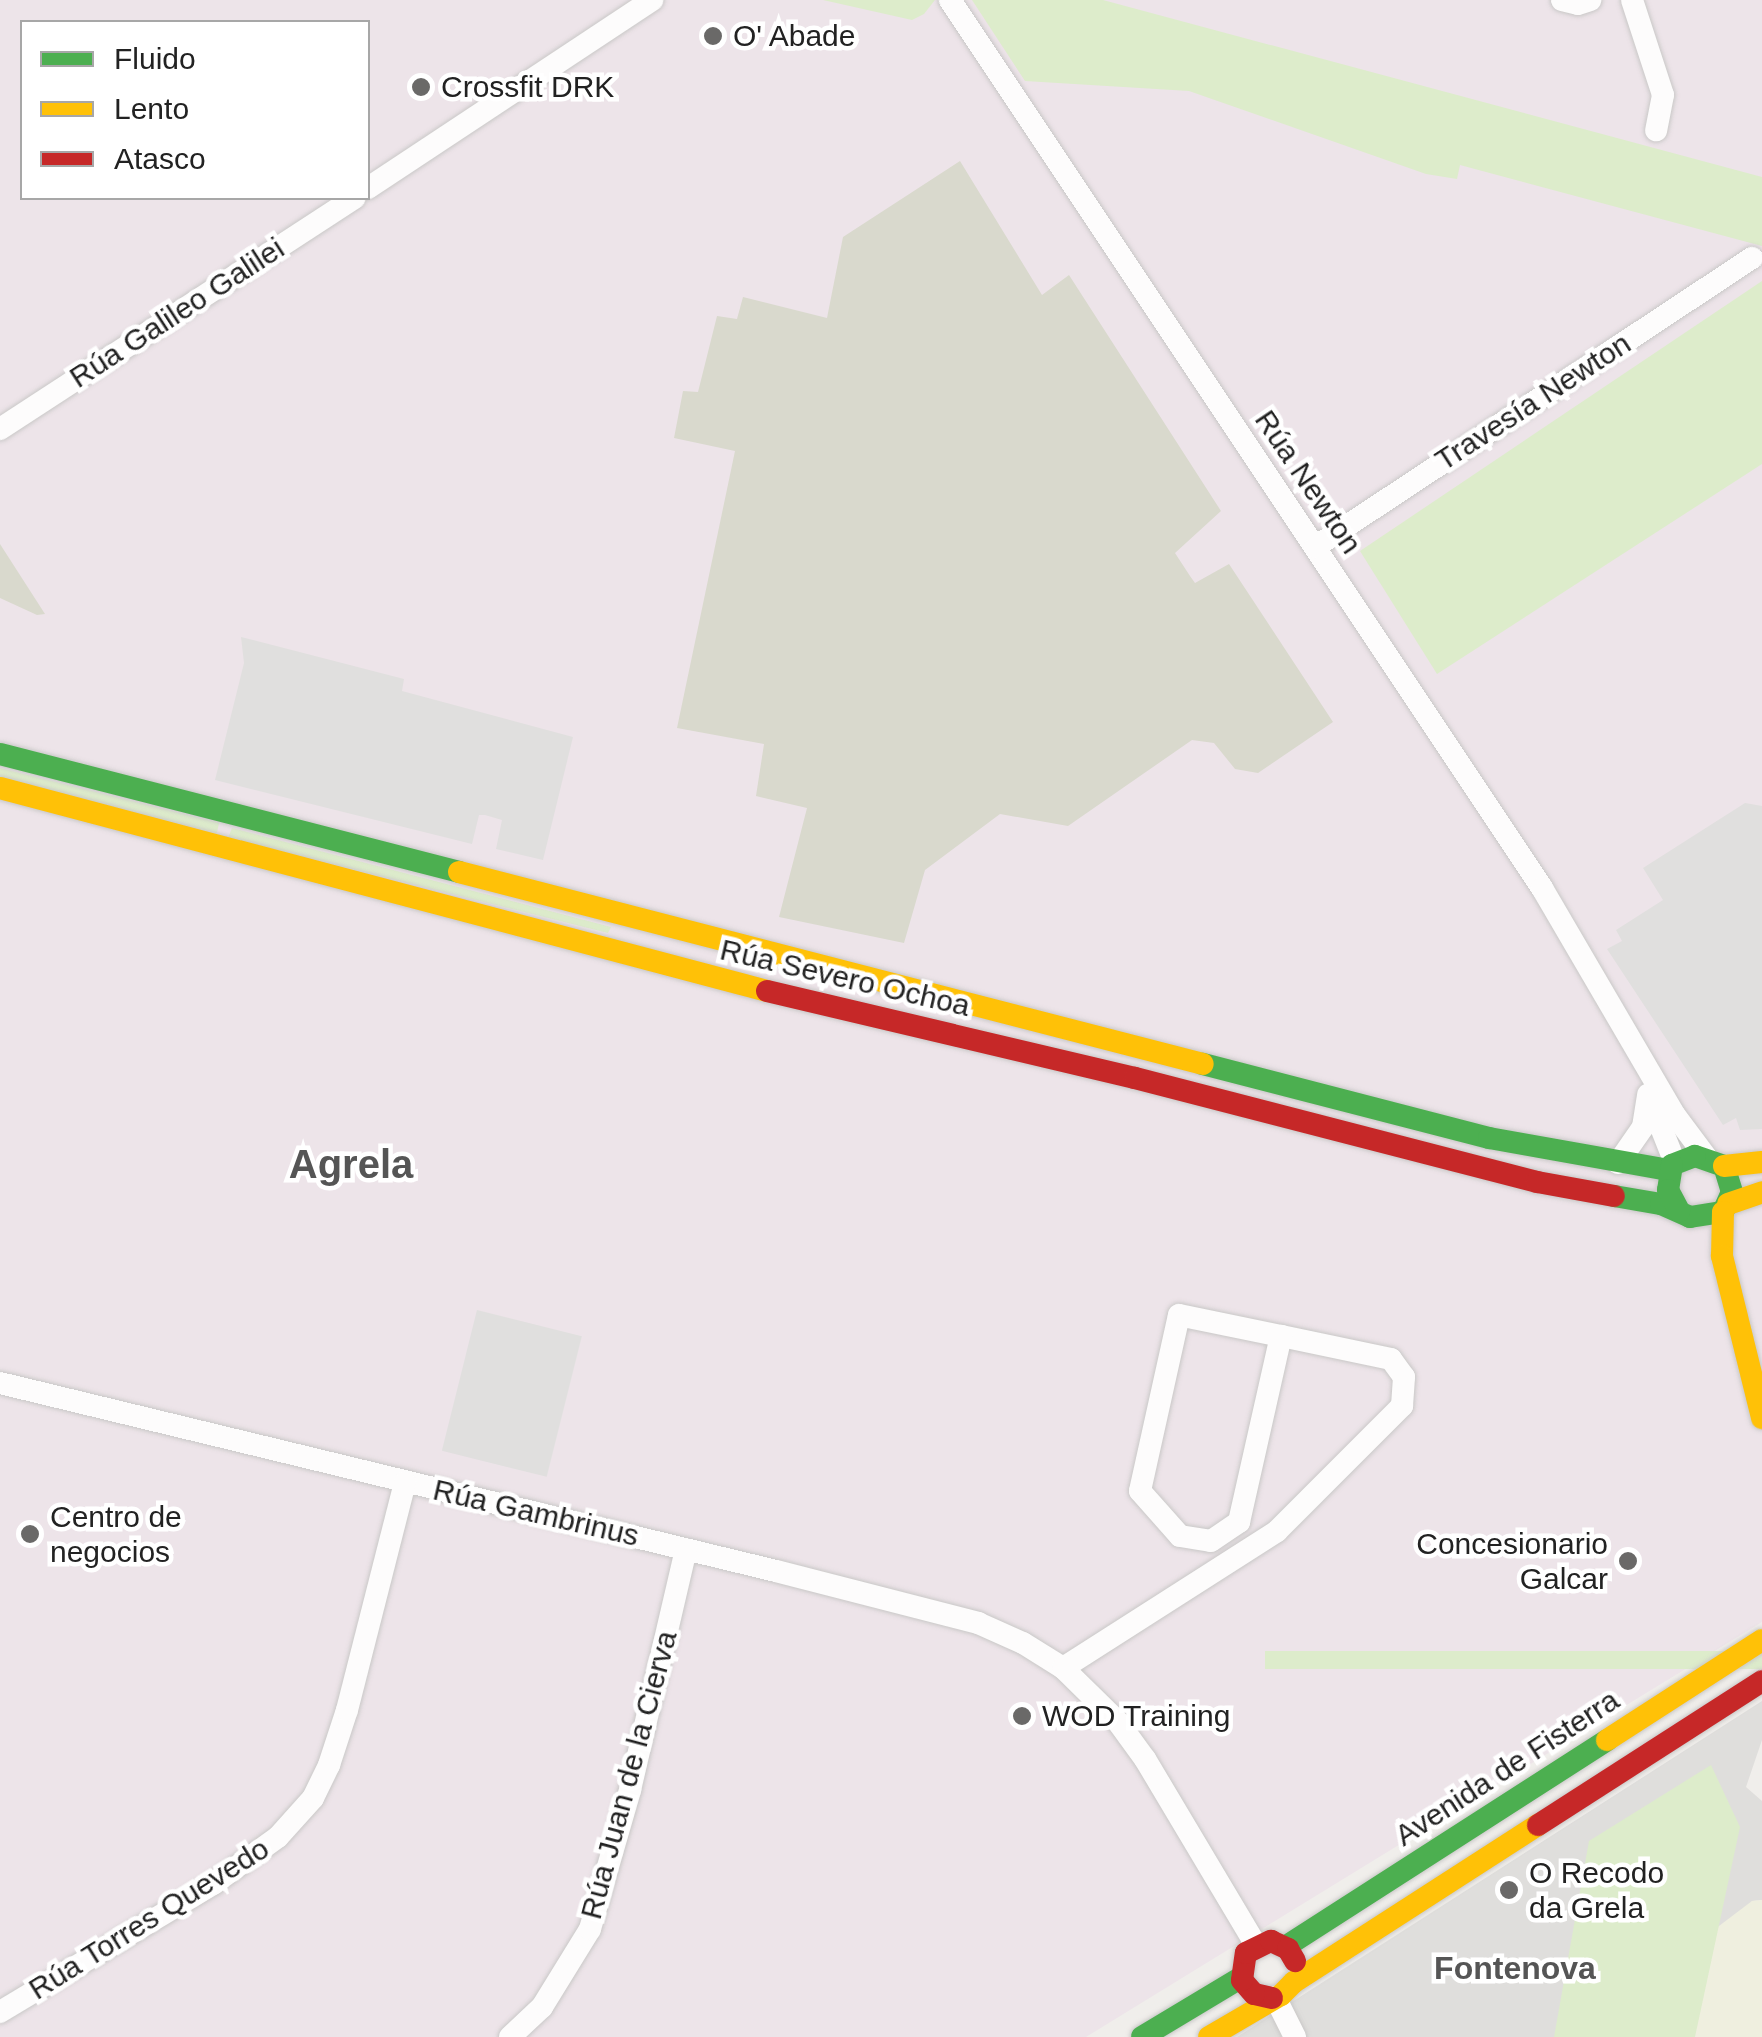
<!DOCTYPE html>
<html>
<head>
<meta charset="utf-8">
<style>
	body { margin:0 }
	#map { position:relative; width:1762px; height:2037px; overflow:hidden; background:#f0eeeb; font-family:Helvetica,sans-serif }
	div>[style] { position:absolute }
	.residential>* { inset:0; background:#dfdedc }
	.industrial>* { inset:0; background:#ede4e9 }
	.construction>* { inset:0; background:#d9d9cd }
	.farmland>* { inset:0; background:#efefdf }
	.grass>* { inset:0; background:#ddeccb; transform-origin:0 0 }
	.parking>* { inset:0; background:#e0dfde; transform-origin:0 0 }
	.roads { filter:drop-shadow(0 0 2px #c9c8c7) drop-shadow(0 0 2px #c9c8c7) }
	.street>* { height:22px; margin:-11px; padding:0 11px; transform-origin:11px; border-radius:11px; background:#fdfcfc }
	.fast>* { height:22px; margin:-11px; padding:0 11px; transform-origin:11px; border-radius:11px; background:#4caf50 }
	.slow>* { height:22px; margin:-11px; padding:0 11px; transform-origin:11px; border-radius:11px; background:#ffc107 }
	.jam>* { height:22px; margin:-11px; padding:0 11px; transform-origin:11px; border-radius:11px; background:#c62828 }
	.dots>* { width:28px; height:28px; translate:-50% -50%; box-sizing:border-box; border:5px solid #fff; border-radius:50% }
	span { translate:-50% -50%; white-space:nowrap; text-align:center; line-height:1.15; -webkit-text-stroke:9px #fff; paint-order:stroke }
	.poi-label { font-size:30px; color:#222 }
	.left { translate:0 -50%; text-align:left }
	.right { translate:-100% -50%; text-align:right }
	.street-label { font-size:30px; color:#222 }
	.neighbourhood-label { font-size:32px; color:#555; font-weight:700 }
	.district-label { font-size:40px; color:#555; font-weight:700 }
	.legend { position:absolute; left:20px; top:20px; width:350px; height:180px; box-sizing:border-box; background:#fff; border:2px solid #a7a7a7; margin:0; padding:12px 18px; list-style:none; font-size:30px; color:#222 }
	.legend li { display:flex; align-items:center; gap:20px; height:50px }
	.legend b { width:50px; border:2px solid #a7a7a7 }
</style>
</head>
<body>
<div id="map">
	<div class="residential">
		<div style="clip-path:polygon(1762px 1701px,1762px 1740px,1746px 1787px,1762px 1801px,1762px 1900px,1752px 1901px,1695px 2024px,1695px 2037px,1237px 2037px)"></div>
	</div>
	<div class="industrial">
		<div style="clip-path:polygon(evenodd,0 0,1762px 0,1762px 1622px,1086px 2037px,0 2037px,0 0,22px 22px,368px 22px,368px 198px,22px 198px,22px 22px)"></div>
	</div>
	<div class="construction">
		<div style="clip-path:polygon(960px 161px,1042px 295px,1069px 275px,1221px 511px,1175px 553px,1190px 576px,1195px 583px,1229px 564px,1333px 722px,1258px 773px,1235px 769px,1214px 743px,1192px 740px,1068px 826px,1000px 814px,925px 870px,904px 943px,779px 917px,807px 808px,756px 796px,764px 744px,677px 728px,735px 451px,674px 438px,683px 391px,698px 392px,717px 316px,737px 319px,743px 297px,827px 318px,843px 237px)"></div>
		<div style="clip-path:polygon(0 544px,45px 614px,37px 615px,0 598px)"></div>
	</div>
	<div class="farmland">
		<div style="clip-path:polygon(1762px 1900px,1762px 2037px,1695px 2037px,1715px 1929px,1752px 1901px)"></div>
	</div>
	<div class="grass">
		<div style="clip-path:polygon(823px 0,935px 0,924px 14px,912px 20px)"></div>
		<div style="clip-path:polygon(972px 0,1103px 0,1762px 177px,1762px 246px,1460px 165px,1457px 179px,1426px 174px,1189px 91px,1025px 81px)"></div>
		<div style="clip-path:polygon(1762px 281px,1762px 464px,1437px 674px,1360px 551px)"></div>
		<div style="left:0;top:768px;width:226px;height:11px;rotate:14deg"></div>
		<div style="clip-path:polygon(232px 828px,611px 927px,608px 933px,228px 838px)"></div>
		<div style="left:1762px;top:1651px;width:18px;height:497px;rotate:90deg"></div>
		<div style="clip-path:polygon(1711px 1765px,1740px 1827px,1695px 2037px,1554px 2037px,1589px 1841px)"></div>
	</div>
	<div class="parking">
		<div style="clip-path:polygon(241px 637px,404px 679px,402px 691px,573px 737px,543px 860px,496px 849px,502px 820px,485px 815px,479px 815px,472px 844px,215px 780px,244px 663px)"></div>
		<div style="clip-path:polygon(1745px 803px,1762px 806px,1762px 1129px,1740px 1130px,1736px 1118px,1723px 1125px,1607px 949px,1622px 941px,1616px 930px,1663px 900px,1643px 868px)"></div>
		<div style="left:477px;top:1310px;width:108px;height:145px;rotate:14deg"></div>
	</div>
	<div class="roads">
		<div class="street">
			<div style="left:950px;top:0;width:1067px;rotate:56.31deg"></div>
			<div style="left:1542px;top:888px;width:262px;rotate:59.7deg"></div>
			<div style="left:1674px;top:1114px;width:54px;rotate:53.3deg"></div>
			<div style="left:1562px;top:0;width:16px;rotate:14deg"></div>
			<div style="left:1578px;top:4px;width:13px;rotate:-18deg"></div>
			<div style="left:1632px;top:0;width:100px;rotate:71.9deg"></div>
			<div style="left:1663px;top:95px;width:36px;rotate:101deg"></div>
			<div style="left:368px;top:188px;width:341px;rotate:-33.5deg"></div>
			<div style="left:0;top:429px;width:423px;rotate:-33.1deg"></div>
			<div style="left:1315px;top:547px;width:524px;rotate:-33.48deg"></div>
			<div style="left:1649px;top:1097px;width:71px;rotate:68.5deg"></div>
			<div style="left:1618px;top:1163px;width:44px;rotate:-55.2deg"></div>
			<div style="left:1643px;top:1127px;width:33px;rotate:-81deg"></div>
			<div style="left:0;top:1383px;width:798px;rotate:13.62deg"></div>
			<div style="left:776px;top:1571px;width:209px;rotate:14.4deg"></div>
			<div style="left:978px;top:1623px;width:49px;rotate:24deg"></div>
			<div style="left:1023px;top:1643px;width:47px;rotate:32deg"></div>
			<div style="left:1063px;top:1668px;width:77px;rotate:44.5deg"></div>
			<div style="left:1118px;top:1722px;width:46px;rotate:53.9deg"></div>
			<div style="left:1145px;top:1759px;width:217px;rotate:59.2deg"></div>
			<div style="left:1063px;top:1668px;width:254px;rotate:-32.6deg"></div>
			<div style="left:1277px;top:1531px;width:177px;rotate:-45deg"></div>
			<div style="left:1402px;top:1406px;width:29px;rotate:-86deg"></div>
			<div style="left:1404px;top:1377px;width:22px;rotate:-126deg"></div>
			<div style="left:1391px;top:1359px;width:112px;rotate:-168.2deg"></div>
			<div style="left:1281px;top:1336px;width:104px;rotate:-168.4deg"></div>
			<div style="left:1179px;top:1315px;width:180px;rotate:102.5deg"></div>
			<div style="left:1140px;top:1491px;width:60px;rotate:48.4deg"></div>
			<div style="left:1180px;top:1536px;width:31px;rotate:9deg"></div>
			<div style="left:1211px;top:1541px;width:34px;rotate:-34deg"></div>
			<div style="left:1239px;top:1522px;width:191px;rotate:-77.3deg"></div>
			<div style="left:1275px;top:1997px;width:45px;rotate:63.4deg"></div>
			<div style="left:0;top:2012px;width:249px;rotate:-31deg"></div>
			<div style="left:213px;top:1884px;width:80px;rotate:-35.9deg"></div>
			<div style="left:278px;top:1837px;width:52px;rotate:-48.1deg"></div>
			<div style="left:313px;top:1798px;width:37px;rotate:-64deg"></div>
			<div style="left:329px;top:1765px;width:58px;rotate:-71.9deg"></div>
			<div style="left:347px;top:1710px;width:235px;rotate:-75.7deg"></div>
			<div style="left:510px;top:2037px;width:44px;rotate:-43.2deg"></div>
			<div style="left:542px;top:2007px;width:92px;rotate:-58.4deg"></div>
			<div style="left:590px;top:1929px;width:145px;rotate:-73.9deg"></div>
			<div style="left:630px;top:1790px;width:247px;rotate:-76.9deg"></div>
		</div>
		<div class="fast">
			<div style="left:0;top:754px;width:474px;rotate:14.4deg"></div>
			<div style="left:1203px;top:1064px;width:295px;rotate:14.5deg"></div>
			<div style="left:1489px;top:1138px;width:183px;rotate:10.1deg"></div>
			<div style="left:1614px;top:1196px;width:48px;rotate:9.7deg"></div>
			<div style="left:1661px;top:1204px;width:32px;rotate:24deg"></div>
			<div style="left:1690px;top:1217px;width:33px;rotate:-9deg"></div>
			<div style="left:1723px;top:1212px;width:22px;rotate:-66deg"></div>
			<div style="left:1732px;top:1192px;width:27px;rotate:-107deg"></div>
			<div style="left:1724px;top:1166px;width:31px;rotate:-161deg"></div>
			<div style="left:1695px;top:1156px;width:25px;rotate:159deg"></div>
			<div style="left:1672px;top:1165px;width:25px;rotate:99deg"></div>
			<div style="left:1668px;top:1190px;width:24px;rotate:62deg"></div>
			<div style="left:1285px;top:1947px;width:383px;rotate:-32.7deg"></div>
			<div style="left:1142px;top:2037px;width:117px;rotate:-31deg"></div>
		</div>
		<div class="slow">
			<div style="left:0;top:788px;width:793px;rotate:14.82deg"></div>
			<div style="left:459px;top:872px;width:768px;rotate:14.47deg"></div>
			<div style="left:1724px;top:1166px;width:38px;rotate:-6deg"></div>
			<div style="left:1728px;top:1204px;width:36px;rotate:-19deg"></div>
			<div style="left:1723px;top:1212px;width:44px;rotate:91.3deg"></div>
			<div style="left:1722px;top:1256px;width:167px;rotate:76.1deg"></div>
			<div style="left:1607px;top:1740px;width:184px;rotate:-32.8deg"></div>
			<div style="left:1209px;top:2037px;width:83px;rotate:-30.3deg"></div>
			<div style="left:1281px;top:1995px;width:18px;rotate:-45deg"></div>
			<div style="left:1294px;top:1982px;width:290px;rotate:-32.8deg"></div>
		</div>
		<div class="jam">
			<div style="left:767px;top:991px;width:378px;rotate:13.3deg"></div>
			<div style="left:1135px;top:1078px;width:415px;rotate:14.5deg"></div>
			<div style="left:1537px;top:1182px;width:78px;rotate:10.3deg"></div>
			<div style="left:1538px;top:1825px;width:266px;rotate:-32.7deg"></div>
			<div style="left:1272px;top:1998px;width:18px;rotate:-167deg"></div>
			<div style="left:1254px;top:1994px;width:18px;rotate:-131deg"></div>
			<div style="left:1242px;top:1980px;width:27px;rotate:-82deg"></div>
			<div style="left:1246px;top:1953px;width:28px;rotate:-26deg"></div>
			<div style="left:1271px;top:1941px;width:19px;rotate:25deg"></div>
			<div style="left:1288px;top:1949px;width:14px;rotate:60deg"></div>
		</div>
	</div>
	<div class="dots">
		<div style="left:713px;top:36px;background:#6a6968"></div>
		<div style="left:421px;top:87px;background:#6a6968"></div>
		<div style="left:30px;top:1534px;background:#6a6968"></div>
		<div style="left:1628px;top:1561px;background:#6a6968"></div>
		<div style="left:1022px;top:1716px;background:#6a6968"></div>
		<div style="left:1509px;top:1890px;background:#6a6968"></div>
	</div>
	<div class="poi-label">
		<span class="left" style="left:733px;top:36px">O' Abade</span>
		<span class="left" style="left:441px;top:87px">Crossfit DRK</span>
		<span class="left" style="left:50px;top:1534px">Centro de<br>negocios</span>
		<span class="right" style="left:1608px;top:1561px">Concesionario<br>Galcar</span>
		<span class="left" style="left:1042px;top:1716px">WOD Training</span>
		<span class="left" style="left:1529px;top:1890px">O Recodo<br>da Grela</span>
	</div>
	<div class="street-label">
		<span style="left:177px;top:313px;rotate:-33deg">Rúa Galileo Galilei</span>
		<span style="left:1533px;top:402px;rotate:-33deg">Travesía Newton</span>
		<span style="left:1308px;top:482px;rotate:56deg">Rúa Newton</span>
		<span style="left:845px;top:978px;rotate:13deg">Rúa Severo Ochoa</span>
		<span style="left:536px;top:1513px;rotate:13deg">Rúa Gambrinus</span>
		<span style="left:1507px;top:1768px;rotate:-33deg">Avenida de Fisterra</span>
		<span style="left:629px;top:1775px;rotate:-75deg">Rúa Juan de la Cierva</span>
		<span style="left:149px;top:1919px;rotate:-32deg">Rúa Torres Quevedo</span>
	</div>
	<div class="neighbourhood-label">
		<span style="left:1515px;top:1968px">Fontenova</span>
	</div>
	<div class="district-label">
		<span style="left:351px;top:1164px">Agrela</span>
	</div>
	<ul class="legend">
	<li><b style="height:12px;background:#4caf50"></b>Fluido</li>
	<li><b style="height:12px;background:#ffc107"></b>Lento</li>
	<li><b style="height:12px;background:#c62828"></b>Atasco</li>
	</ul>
</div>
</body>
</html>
